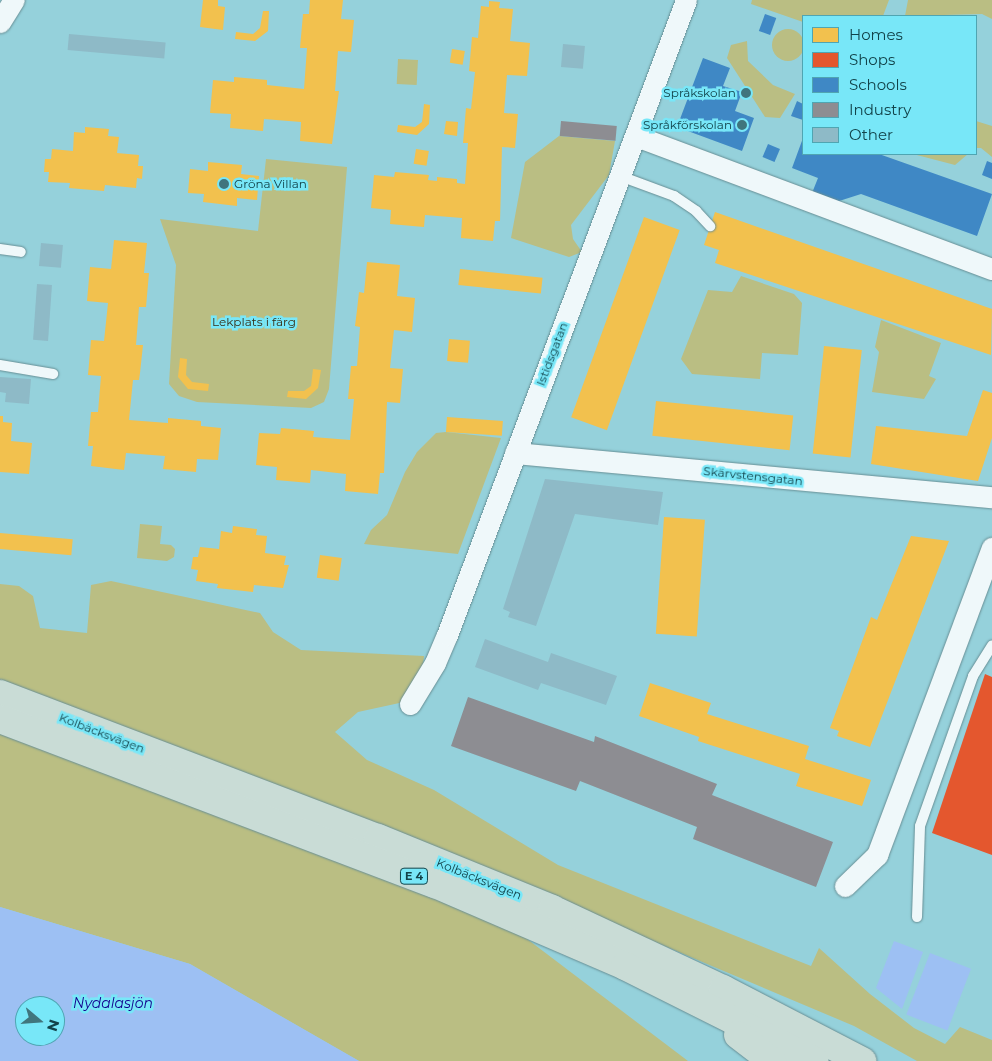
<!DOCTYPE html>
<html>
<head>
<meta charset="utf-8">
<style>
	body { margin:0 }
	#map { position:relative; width:992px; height:1061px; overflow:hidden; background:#95d1db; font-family:Montserrat,sans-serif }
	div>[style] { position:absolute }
	.green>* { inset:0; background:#babe83; transform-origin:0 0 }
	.round { border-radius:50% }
	.water>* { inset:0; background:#9dc0f3; transform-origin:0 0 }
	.homes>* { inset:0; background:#f2c14e; transform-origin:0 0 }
	.shops>* { inset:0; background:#e4572e }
	.schools>* { inset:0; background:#3f88c5; transform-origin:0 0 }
	.industry>* { inset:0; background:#8d8d92; transform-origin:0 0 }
	.building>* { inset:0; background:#8ebac7; transform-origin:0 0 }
	.roads { filter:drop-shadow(0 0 1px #678e94) drop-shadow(0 0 1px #678e94) }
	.service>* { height:10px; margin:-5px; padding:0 5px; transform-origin:5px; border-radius:5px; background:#eff8fa }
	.minor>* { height:21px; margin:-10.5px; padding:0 10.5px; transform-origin:10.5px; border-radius:10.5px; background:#eff8fa }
	.trunk>* { height:28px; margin:-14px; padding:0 14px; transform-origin:14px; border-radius:14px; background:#c9dcd6 }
	.dots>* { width:14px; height:14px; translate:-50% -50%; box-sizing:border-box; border:2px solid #78e7f8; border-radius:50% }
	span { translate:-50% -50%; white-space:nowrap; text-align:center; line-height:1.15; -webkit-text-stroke:5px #78e7f8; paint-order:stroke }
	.shield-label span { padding:1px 4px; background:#78e7f8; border:1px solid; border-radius:4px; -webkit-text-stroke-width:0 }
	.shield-label { font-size:11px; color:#12434a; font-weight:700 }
	.poi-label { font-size:12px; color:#12434a }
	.right { translate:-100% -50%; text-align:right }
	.left { translate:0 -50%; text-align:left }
	.park-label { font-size:12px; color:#362d16 }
	.street-label { font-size:12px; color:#12434a }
	.water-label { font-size:14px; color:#12008d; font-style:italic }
	.legend { position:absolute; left:802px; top:15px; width:175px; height:140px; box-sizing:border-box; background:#78e7f8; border:1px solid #4fa5b2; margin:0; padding:6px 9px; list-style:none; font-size:15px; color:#12434a }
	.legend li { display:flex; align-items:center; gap:10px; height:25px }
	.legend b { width:25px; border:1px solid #4fa5b2 }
	.north { position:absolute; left:15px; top:996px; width:50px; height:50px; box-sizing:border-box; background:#78e7f8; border:1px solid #4fa5b2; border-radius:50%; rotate:108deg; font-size:14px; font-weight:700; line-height:20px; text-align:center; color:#12434a }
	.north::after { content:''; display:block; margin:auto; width:18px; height:22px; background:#40757d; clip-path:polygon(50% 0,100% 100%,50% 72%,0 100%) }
</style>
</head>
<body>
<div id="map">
	<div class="green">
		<div style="clip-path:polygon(752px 0,889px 0,883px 16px,803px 16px,803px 22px,751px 4px)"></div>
		<div style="clip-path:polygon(908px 0,992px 0,992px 19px,982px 14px,905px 16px)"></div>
		<div class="round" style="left:772px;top:29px;width:32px;height:32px"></div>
		<div style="clip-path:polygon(747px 41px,748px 61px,773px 85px,795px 94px,780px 118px,765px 117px,727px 58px,731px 45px)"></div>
		<div style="left:398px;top:59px;width:20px;height:25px;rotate:3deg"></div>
		<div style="clip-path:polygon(976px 121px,992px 126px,992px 157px,981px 148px,976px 148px)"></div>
		<div style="clip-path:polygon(559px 136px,615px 141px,609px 175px,571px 225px,573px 239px,582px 252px,569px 257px,511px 238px,525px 162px)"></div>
		<div style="clip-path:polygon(913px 154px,968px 154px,955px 165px)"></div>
		<div style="clip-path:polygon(266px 159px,347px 167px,329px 389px,324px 402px,311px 408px,197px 402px,179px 396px,169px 384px,176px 265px,160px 219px,258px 231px)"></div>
		<div style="clip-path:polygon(741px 276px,794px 294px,802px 303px,798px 355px,762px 353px,760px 379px,692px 374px,681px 359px,708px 290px,732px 292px)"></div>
		<div style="clip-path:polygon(881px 320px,941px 343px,929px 376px,936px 379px,924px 399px,872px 392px,879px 352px,875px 347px)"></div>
		<div style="clip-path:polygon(446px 432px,501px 438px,458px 554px,364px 544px,371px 530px,387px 515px,405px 472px,417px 452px,436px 433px)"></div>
		<div style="clip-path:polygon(140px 524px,162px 526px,160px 544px,171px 545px,175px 549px,174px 557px,167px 561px,137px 558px)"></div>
		<div style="clip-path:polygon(111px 581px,260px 613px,273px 632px,301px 650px,424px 656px,422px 676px,404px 702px,358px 712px,335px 732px,367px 760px,434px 790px,558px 865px,811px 966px,819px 948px,870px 994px,914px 1028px,945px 1044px,960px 1027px,992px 1040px,992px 1061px,917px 1061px,854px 1026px,475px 866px,465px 892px,688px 1061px,359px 1061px,190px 964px,0 907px,0 584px,19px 586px,33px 596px,40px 628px,87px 633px,91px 585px)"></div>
	</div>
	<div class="water">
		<div style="clip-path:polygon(evenodd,0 907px,190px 964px,359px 1061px,0 1061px,0 907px,25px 1006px,55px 1006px,55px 1036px,25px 1036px,25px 1006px)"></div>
		<div style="clip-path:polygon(894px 941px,923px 952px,902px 1009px,876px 988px)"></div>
		<div style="left:930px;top:953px;width:44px;height:66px;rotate:21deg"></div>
	</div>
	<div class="homes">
		<div style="clip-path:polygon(203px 0,218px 0,218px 6px,225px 7px,223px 30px,200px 27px)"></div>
		<div style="clip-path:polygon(310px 0,343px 0,341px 19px,354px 20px,351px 52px,338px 51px,335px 91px,339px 91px,332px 144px,300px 141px,301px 122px,264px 119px,263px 131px,230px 128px,231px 114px,210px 113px,213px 80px,234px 82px,234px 77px,267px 80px,267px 85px,304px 89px,307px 48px,300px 48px,303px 14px,309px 14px)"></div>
		<div style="clip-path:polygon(489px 1px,500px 2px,499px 8px,513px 9px,510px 41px,530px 43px,527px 76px,507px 75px,504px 113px,518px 114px,515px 148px,502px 147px,500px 221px,495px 221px,493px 241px,461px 238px,462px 218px,425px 215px,424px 227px,390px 224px,391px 210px,371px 208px,374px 175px,394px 177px,395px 172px,429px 175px,428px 180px,437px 181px,437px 177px,457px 179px,457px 183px,465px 184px,468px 143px,463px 143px,466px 108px,471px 109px,475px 72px,469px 71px,472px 37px,478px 38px,481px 6px,489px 7px)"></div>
		<div style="clip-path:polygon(263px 11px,269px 11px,268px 31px,255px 41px,235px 39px,236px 32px,253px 34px,260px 28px)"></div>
		<div style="left:452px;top:49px;width:13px;height:14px;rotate:9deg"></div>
		<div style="clip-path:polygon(424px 104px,430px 105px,429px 124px,417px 135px,397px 132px,398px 125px,415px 127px,422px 122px)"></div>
		<div style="clip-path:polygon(446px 121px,458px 122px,457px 136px,444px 134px)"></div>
		<div style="clip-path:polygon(85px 127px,109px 129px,108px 136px,119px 137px,117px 153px,139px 155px,138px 166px,143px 166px,142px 179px,137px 178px,136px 188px,105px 185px,104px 191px,69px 188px,70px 183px,48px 182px,49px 172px,44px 172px,45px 159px,51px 159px,52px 149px,73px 151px,74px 132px,85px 133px)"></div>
		<div style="left:416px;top:149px;width:13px;height:15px;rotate:9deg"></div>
		<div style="clip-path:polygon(208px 162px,242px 165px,241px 174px,259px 176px,257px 200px,237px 198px,237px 206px,203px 202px,204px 194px,188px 193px,190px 169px,208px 171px)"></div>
		<div style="clip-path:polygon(715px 212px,992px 309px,991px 355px,715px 263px,719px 250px,704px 245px)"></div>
		<div style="left:644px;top:217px;width:38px;height:213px;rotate:20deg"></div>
		<div style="clip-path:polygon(114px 240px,147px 243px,144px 273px,149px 273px,146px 307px,139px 307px,136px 345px,143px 345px,140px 373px,139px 380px,133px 380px,129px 420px,168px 423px,168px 418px,201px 421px,201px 426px,221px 428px,218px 460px,197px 459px,196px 472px,163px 469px,165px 456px,126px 453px,124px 470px,91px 466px,93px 446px,88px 446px,91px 412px,98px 412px,101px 376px,88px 375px,91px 340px,104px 341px,108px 303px,87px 301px,90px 267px,111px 269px)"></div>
		<div style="clip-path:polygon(367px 262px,400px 265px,397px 296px,415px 298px,412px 332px,394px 330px,390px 368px,403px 369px,400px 403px,387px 402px,384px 473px,380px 473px,378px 494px,345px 491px,346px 474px,311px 470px,310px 483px,276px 480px,277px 467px,256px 465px,259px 433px,280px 434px,281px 428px,314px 431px,313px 437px,350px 440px,354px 399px,348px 399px,351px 366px,357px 366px,360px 327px,355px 326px,357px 310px,359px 292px,364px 293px)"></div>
		<div style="left:460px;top:269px;width:83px;height:16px;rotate:6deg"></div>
		<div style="left:449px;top:339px;width:21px;height:22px;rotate:5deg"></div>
		<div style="left:824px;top:346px;width:38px;height:108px;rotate:6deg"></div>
		<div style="clip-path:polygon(180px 358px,187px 359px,186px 375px,192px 382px,209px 384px,208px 391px,188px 389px,178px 377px)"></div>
		<div style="clip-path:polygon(313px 369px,321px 370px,318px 388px,306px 399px,287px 397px,288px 391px,304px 391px,311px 386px)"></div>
		<div style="clip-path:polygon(983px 390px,992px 393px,992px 438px,978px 481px,871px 464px,876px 426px,967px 436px)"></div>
		<div style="left:656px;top:401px;width:138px;height:35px;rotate:6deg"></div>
		<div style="clip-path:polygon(0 416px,3px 416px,3px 422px,12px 423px,11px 441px,32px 443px,29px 474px,0 472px)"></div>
		<div style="left:447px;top:417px;width:56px;height:15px;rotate:4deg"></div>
		<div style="left:664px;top:517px;width:41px;height:117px;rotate:4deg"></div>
		<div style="clip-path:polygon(233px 526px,257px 529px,256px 535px,267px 536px,265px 553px,286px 556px,284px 565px,289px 565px,283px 588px,254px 585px,253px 592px,217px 588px,218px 584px,196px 581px,198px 570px,191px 569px,193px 557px,198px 557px,200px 547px,219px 549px,221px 531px,232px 533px)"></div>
		<div style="left:0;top:533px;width:73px;height:16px;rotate:5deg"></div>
		<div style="clip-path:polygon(911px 536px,949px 541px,870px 747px,837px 736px,839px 731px,830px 728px,871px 617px,877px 620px)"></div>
		<div style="left:320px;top:555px;width:22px;height:23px;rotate:8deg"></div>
		<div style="clip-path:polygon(650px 683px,711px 703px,707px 714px,809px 746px,805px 759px,871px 780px,862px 806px,796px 786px,800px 774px,698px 741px,699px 737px,639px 716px)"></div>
	</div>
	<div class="shops">
		<div style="clip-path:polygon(985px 674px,992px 677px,992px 855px,932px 833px)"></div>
	</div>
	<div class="schools">
		<div style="left:765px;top:14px;width:12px;height:18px;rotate:20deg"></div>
		<div style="clip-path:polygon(703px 58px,730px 68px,723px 86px,742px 92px,735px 111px,754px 118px,742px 151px,677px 127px)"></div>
		<div style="clip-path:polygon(797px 101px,803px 104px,803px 120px,791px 116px)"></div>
		<div style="clip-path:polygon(803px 138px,803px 154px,879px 154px,992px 194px,977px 236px,861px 194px,836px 202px,812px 193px,818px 178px,792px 168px)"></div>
		<div style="left:768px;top:144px;width:13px;height:14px;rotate:23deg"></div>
		<div style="clip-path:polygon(987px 161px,992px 163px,992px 179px,982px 175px)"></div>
	</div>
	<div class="industry">
		<div style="left:561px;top:121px;width:56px;height:15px;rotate:5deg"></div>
		<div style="clip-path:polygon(468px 697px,594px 742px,595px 736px,717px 784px,712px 795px,833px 842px,816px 887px,693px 839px,697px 827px,580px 781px,576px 791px,451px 746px)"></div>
	</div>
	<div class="building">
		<div style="left:69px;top:34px;width:97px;height:16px;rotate:5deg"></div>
		<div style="left:563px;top:44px;width:22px;height:23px;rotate:5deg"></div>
		<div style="left:41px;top:243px;width:22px;height:23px;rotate:5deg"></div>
		<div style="left:37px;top:284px;width:15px;height:56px;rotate:4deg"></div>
		<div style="clip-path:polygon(0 377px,31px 379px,29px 404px,5px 402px,6px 393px,0 392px)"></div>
		<div style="clip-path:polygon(545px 479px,663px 492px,658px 525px,575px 514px,536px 626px,508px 617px,510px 612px,503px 609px)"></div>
		<div style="clip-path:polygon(485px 639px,548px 662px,551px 653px,617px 676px,606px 705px,541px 683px,538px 690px,475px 667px)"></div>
	</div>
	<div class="roads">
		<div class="service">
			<div style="left:620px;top:176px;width:58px;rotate:20.3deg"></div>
			<div style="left:674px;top:196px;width:27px;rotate:34deg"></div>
			<div style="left:696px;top:211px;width:21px;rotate:47deg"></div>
			<div style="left:0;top:249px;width:21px;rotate:8deg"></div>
			<div style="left:0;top:365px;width:54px;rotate:9.6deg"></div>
			<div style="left:917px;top:917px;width:91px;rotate:-88.1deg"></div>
			<div style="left:920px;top:826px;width:159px;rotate:-70.5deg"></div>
			<div style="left:973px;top:676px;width:36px;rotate:-58deg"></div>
		</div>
		<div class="minor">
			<div style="left:0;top:22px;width:26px;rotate:-58deg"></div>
			<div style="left:636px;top:136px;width:380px;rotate:20.5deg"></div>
			<div style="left:515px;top:453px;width:479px;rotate:5.3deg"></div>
			<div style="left:410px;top:704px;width:48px;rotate:-58.6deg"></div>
			<div style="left:435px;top:663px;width:30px;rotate:-67deg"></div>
			<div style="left:447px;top:635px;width:678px;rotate:-69.37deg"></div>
			<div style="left:845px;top:886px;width:45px;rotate:-44.1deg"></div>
			<div style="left:877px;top:855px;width:328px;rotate:-69.5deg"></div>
		</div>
		<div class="trunk">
			<div style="left:0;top:694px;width:404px;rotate:20.9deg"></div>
			<div style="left:378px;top:838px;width:188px;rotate:22.2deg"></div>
			<div style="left:552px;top:909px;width:189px;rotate:25.1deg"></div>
			<div style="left:723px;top:989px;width:157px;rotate:27.4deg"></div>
			<div style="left:0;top:719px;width:465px;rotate:20.8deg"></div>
			<div style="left:435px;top:884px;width:207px;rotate:23.3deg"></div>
			<div style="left:625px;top:966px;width:212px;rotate:26.6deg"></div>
			<div style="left:738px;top:1035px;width:43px;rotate:37.4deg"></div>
		</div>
	</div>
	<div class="dots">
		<div style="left:746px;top:93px;background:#40757d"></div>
		<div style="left:742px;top:125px;background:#40757d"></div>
		<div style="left:224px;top:184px;background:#40757d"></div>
	</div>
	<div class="shield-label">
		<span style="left:414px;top:876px">E 4</span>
	</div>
	<div class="poi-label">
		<span class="right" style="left:736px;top:93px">Språkskolan</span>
		<span class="right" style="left:732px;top:125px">Språkförskolan</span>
		<span class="left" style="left:234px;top:184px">Gröna Villan</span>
	</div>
	<div class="park-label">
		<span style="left:254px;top:322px">Lekplats i färg</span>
	</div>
	<div class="street-label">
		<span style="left:552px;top:354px;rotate:-69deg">Istidsgatan</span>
		<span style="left:753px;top:476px;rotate:6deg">Skärvstensgatan</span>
		<span style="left:102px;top:733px;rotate:21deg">Kolbäcksvägen</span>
		<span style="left:479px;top:879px;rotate:22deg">Kolbäcksvägen</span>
	</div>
	<div class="water-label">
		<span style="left:113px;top:1003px">Nydalasjön</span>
	</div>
	<ul class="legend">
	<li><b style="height:14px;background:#f2c14e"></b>Homes</li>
	<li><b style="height:14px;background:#e4572e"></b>Shops</li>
	<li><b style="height:14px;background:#3f88c5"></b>Schools</li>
	<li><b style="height:14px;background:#8d8d92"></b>Industry</li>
	<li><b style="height:14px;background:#8ebac7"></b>Other</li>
	</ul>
	<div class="north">N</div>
</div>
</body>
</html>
